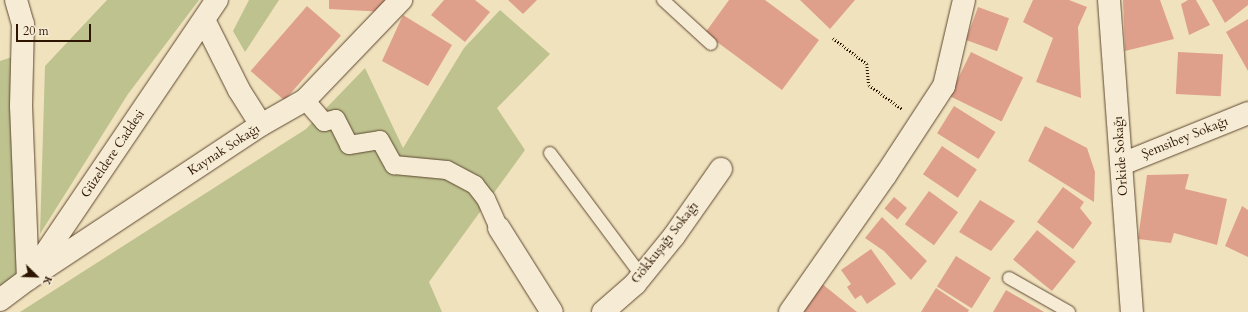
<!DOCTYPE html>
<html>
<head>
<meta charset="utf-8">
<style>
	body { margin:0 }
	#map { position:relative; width:1248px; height:312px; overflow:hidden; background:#f1e2be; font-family:Cardo,serif }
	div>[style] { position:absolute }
	.green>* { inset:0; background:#bec28f }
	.building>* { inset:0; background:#dfa08b; transform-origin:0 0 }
	.path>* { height:2.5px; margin-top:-1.25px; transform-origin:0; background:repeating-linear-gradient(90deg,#2d1501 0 1px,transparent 0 3px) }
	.roads { filter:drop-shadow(0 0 1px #5e4830) drop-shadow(0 0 1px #5e4830) }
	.service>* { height:12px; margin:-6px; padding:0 6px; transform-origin:6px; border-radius:6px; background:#f6ecd5 }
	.pedestrian>* { height:18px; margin:-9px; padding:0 9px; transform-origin:9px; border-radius:9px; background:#f6ecd5 }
	.minor>* { height:22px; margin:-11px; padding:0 11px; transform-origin:11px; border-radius:11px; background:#f6ecd5 }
	.tertiary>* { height:22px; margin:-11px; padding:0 11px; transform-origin:11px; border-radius:11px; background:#f6ecd5 }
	span { translate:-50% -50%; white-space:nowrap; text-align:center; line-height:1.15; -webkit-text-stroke:3.5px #f6ecd5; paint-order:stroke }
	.street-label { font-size:13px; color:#2d1501 }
	.north { position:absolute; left:16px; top:256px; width:40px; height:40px; -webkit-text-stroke:3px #f6ecd5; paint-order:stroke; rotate:113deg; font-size:11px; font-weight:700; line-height:16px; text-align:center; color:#2d1501 }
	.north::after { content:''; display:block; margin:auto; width:14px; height:18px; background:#2d1501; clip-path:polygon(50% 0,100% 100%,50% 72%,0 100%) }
	.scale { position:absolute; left:16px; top:24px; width:75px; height:18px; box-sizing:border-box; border:2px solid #2d1501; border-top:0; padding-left:5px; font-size:12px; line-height:14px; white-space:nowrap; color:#2d1501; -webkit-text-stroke:3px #f6ecd5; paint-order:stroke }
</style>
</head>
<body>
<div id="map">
	<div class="green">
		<div style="clip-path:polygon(107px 0,199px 0,128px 94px,40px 234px,45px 66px)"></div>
		<div style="clip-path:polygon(249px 0,279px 0,245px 52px,233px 31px)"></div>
		<div style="clip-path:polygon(500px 10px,550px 54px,497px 108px,525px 150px,429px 282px,442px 312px,20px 312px,306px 129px,365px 68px,403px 148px,464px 48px)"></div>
		<div style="clip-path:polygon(12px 57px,19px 275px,0 291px,0 61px)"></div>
	</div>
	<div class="building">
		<div style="clip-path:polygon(329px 0,386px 0,386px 12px,329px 9px)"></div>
		<div style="clip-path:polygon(444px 0,475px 0,490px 12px,465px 42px,431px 15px)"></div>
		<div style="clip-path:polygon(508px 0,537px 0,523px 14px)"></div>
		<div style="clip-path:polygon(729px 0,765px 0,819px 40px,782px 90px,705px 33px)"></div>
		<div style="clip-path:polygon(800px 0,855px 0,830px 29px)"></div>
		<div style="clip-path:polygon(1033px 0,1069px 0,1087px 7px,1078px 27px,1081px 98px,1036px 82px,1053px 38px,1023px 22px)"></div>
		<div style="clip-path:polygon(1123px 0,1160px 0,1174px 39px,1125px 51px)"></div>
		<div style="clip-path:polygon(1188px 0,1196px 0,1210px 25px,1189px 35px,1181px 4px)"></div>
		<div style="clip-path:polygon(1212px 0,1248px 0,1248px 5px,1225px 23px)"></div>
		<div style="left:307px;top:6px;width:45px;height:86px;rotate:41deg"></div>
		<div style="left:978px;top:7px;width:33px;height:35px;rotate:20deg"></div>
		<div style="clip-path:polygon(403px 15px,452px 45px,428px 86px,382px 61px)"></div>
		<div style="clip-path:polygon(1248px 19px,1248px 71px,1226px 32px)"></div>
		<div style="left:971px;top:52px;width:58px;height:49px;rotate:26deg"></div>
		<div style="left:1178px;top:52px;width:45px;height:42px;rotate:3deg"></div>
		<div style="left:954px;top:106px;width:49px;height:32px;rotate:32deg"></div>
		<div style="clip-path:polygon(1045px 126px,1087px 148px,1095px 172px,1094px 202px,1028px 161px)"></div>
		<div style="left:942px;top:146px;width:42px;height:34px;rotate:34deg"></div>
		<div style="clip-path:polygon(1189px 174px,1185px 189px,1227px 199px,1217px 245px,1174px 233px,1171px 243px,1138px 239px,1147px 175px)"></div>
		<div style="clip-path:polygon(1063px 187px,1084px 202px,1080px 208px,1092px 223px,1073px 249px,1037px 222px)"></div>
		<div style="left:929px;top:191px;width:36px;height:41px;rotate:36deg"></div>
		<div style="left:894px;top:197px;width:17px;height:15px;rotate:40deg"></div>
		<div style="clip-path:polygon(980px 200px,1015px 221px,991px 251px,959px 232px)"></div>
		<div style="clip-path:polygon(1242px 206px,1248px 210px,1248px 257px,1225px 246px)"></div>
		<div style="clip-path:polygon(882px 217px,927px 261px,911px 280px,884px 251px,865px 238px)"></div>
		<div style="left:1037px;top:230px;width:50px;height:38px;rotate:39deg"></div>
		<div style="clip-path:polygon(871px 249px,896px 284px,867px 304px,861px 295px,855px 299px,847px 287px,851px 284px,841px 270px)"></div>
		<div style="left:956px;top:256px;width:41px;height:36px;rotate:32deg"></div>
		<div style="clip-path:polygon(821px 283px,857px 312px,798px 312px)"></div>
		<div style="clip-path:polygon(936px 288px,969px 310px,968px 312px,921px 312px)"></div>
		<div style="clip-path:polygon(1006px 290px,1044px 312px,993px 312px)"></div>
	</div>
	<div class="path">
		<div style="left:833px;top:38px;width:43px;rotate:37.4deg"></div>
		<div style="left:867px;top:64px;width:21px;rotate:85deg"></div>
		<div style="left:869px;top:85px;width:41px;rotate:36deg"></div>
	</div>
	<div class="roads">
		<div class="service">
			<div style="left:663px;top:0;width:65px;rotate:42.5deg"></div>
			<div style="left:550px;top:153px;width:152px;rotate:53.3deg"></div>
			<div style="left:1009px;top:278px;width:69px;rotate:29.5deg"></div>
		</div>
		<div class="pedestrian">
			<div style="left:305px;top:100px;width:29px;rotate:49deg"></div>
			<div style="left:324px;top:122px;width:12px;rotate:-14deg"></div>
			<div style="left:336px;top:119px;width:29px;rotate:63deg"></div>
			<div style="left:349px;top:145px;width:31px;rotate:-9deg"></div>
			<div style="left:380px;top:140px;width:29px;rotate:61deg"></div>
			<div style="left:394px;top:165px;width:53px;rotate:5.4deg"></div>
			<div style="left:447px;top:170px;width:32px;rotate:28deg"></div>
			<div style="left:475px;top:185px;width:18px;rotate:52deg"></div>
			<div style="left:486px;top:199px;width:32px;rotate:66deg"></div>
		</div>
		<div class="minor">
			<div style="left:16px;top:0;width:25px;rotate:74deg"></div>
			<div style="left:23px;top:24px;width:82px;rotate:91.4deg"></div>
			<div style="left:21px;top:106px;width:173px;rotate:87.7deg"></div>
			<div style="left:1109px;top:0;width:313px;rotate:85.8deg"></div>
			<div style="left:204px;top:20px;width:78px;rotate:63.4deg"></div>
			<div style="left:239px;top:90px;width:41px;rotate:57.8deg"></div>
			<div style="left:1122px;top:164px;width:136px;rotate:-22deg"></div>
			<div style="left:499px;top:228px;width:99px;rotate:57.8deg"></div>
			<div style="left:28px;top:279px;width:279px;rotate:-33.5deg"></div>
			<div style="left:261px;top:125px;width:51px;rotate:-29.6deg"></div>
			<div style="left:305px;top:100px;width:139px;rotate:-46.2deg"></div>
			<div style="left:603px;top:312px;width:43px;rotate:-41.2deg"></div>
			<div style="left:635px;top:284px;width:62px;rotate:-50.9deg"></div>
			<div style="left:674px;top:236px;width:82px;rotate:-55deg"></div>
			<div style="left:790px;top:312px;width:166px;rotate:-55.1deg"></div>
			<div style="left:885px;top:176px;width:108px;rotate:-56.8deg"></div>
			<div style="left:944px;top:86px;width:88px;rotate:-76.9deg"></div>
		</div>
		<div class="tertiary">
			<div style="left:0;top:300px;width:35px;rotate:-37deg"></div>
			<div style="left:28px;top:279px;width:337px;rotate:-55.9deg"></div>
		</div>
	</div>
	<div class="street-label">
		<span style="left:1185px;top:138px;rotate:-22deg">Şemsibey Sokağı</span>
		<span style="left:224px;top:150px;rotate:-33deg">Kaynak Sokağı</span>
		<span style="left:113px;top:154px;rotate:-56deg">Güzeldere Caddesi</span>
		<span style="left:1121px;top:156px;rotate:-94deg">Orkide Sokağı</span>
		<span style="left:665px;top:243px;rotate:-52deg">Gökkuşağı Sokağı</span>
	</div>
	<div class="north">K</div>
	<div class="scale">20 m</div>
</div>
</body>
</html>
